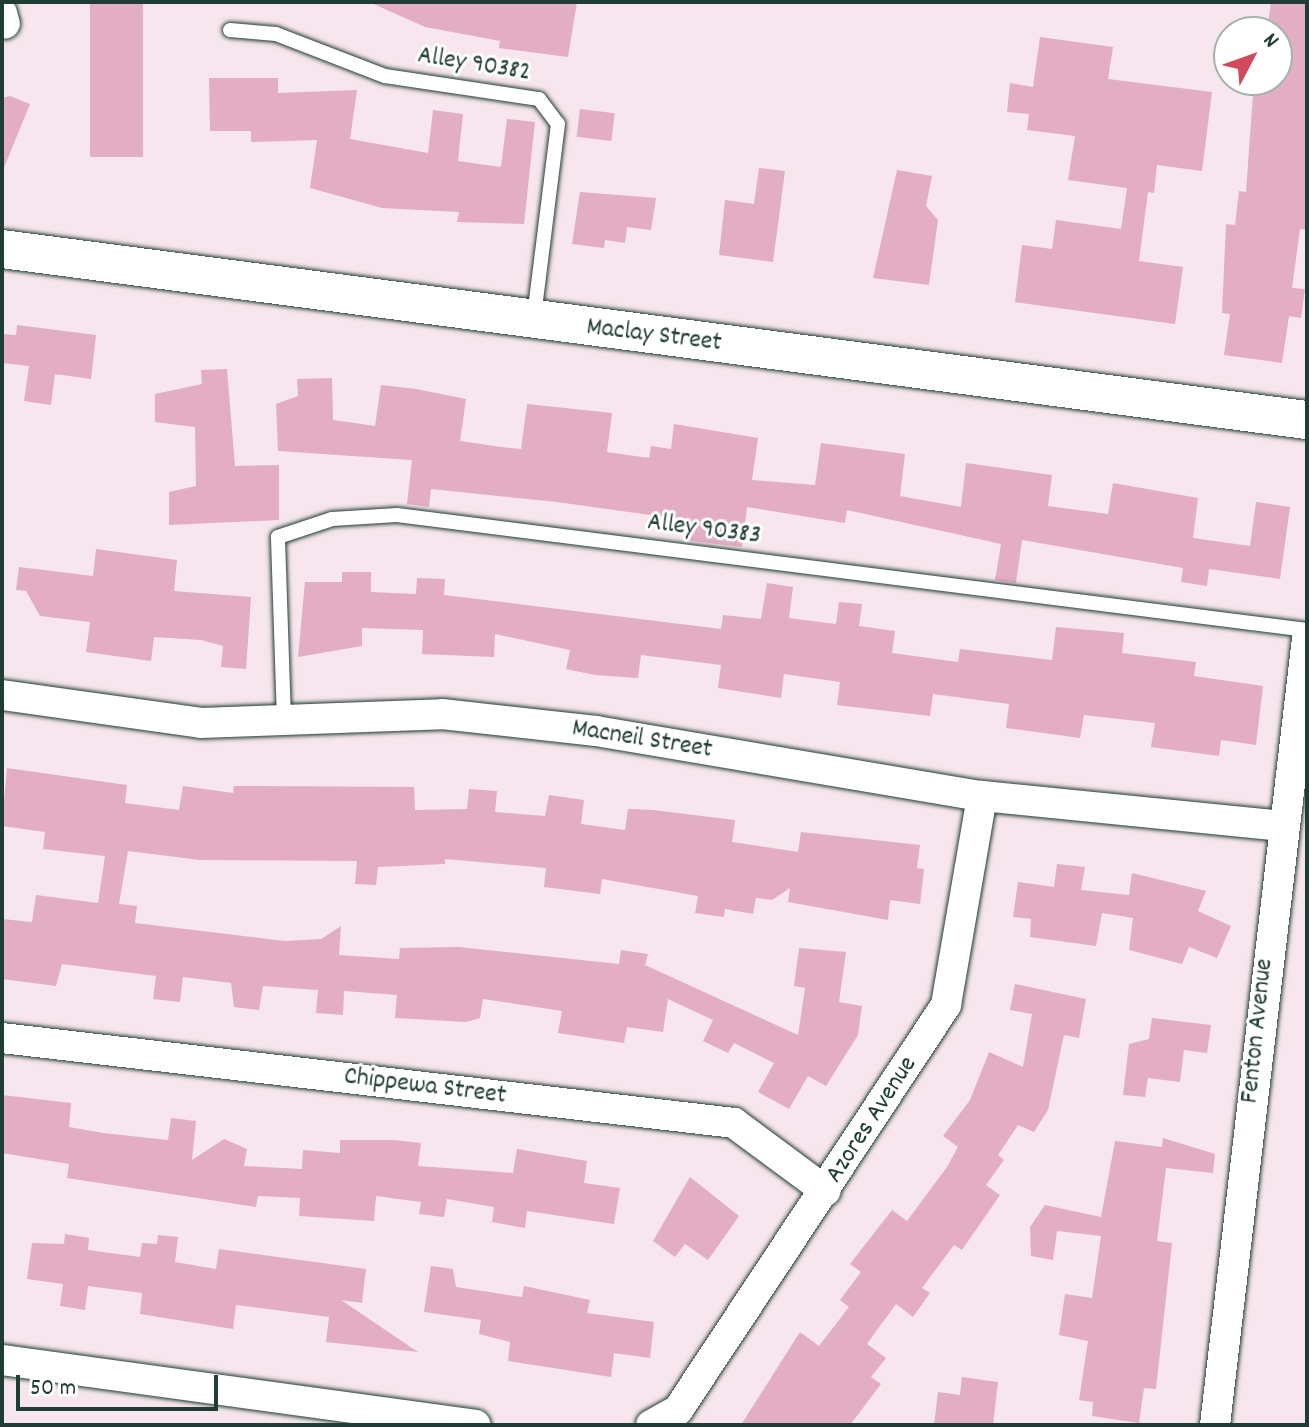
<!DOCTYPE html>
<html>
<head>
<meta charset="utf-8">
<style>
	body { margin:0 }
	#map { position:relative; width:1309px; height:1427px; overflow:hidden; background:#f7e6ed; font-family:Dekko,sans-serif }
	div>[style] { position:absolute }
	.building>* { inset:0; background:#e3adc4; transform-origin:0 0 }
	.roads { filter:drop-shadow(0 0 2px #1f3d34) drop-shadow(0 0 2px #1f3d34) }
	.service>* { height:14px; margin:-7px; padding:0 7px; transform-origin:7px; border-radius:7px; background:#fff }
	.minor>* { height:30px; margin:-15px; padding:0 15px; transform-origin:15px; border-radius:15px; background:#fff }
	.tertiary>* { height:38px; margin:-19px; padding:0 19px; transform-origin:19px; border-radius:19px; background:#fff }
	span { translate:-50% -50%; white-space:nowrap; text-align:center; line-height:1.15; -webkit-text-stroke:6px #fff; paint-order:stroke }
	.street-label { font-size:26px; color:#1f3d34 }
	.frame { position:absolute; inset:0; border:4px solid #1f3d34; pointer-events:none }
	.north { position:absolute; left:1213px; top:16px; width:80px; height:80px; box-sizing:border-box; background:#fff; border:2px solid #a5b1ae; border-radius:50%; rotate:49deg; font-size:22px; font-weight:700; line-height:32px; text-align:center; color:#1f3d34 }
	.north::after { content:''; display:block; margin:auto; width:28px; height:36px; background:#d1495b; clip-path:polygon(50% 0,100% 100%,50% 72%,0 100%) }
	.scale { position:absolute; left:16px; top:1375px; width:202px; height:36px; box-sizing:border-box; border:4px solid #1f3d34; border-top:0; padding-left:10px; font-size:24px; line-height:28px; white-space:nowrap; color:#1f3d34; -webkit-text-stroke:6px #fff; paint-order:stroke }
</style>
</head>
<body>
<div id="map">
	<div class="building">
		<div style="left:90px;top:2px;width:53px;height:155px"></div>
		<div style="clip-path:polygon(369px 2px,577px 2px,568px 57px,499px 48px,500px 41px,425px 27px)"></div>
		<div style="clip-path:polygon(1271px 2px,1307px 2px,1307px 230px,1300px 229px,1292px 288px,1305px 289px,1301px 318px,1289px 316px,1282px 363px,1224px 355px,1230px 314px,1222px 313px,1226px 224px,1235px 225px,1239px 191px,1246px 192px,1254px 80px,1277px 80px,1277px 32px,1267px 32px)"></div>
		<div style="clip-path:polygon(1040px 37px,1113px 47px,1108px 79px,1212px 92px,1202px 171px,1157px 165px,1154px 193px,1148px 192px,1139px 261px,1183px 267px,1175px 324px,1015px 302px,1022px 245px,1052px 249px,1056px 220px,1121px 229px,1127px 188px,1068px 180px,1075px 136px,1027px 130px,1029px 114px,1007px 112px,1010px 83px,1033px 87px)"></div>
		<div style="clip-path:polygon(209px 78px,278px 78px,278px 93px,357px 90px,350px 139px,428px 153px,433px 110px,463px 114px,458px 161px,501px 167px,507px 119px,535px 122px,524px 224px,457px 222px,459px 212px,382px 208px,310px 188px,317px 140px,251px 142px,251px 131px,210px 131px)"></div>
		<div style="clip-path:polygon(10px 96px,30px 104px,3px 170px,2px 98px)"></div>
		<div style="left:580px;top:109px;width:35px;height:28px;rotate:7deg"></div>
		<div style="clip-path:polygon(759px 168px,785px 171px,773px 262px,719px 255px,725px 200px,754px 204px)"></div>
		<div style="clip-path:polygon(897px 170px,932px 176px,926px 206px,938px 220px,929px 285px,873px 278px)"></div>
		<div style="clip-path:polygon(580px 192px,656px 198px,651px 230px,627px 227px,625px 243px,605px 240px,604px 248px,572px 244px)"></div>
		<div style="clip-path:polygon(17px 325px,96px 335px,91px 379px,55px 374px,51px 405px,24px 401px,29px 366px,2px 363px,2px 334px,16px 335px)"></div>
		<div style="clip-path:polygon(227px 369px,235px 466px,279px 465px,279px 520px,169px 525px,169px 492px,196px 486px,195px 427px,155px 422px,155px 394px,202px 384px,201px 370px)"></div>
		<div style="clip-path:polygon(332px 378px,333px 420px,375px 426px,381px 385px,416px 389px,466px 399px,460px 441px,501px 447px,521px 449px,527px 404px,612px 413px,607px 452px,649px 458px,651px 446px,671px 449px,674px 424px,758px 438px,752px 480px,815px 485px,821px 443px,905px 454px,900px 496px,961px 507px,966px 463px,1052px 475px,1048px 506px,1108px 514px,1113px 483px,1198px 498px,1193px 538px,1250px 546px,1256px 502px,1290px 507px,1280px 579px,1209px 569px,1207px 586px,1181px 582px,1183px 568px,1022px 540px,1016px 583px,995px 580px,1001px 544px,847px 510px,845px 523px,747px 507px,742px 547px,684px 540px,686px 520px,557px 502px,431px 489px,429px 507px,407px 504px,412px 460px,278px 451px,276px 404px,298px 396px,297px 379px)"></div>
		<div style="clip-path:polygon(96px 549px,177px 560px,174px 591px,251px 597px,246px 669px,221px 667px,223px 646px,201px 640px,154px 637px,151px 661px,86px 652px,90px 622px,40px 616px,26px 591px,16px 590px,19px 567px,93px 576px)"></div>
		<div style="clip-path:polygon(342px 572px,371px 572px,371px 592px,416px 594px,417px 578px,445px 579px,444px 595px,721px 629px,723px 615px,761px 619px,767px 583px,793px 587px,789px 618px,836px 624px,839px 602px,862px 604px,859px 626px,895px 631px,892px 653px,958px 662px,960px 649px,1052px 660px,1056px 627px,1124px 633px,1122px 653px,1196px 662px,1194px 676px,1263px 686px,1256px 745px,1221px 740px,1219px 756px,1151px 747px,1155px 723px,1084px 715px,1080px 738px,1006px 728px,1009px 704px,933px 694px,930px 716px,837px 705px,840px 682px,784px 674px,781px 698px,718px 688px,721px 665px,641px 655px,638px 678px,595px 675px,566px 669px,570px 650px,495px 634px,494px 657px,422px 654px,423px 630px,362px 628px,362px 646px,298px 657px,305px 582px,342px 582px)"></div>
		<div style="clip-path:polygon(7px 768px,127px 785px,125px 803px,179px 810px,183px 786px,233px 793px,234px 786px,414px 787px,415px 810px,467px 809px,469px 789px,497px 791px,495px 812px,545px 816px,549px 795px,584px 800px,581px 824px,625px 830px,628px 809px,653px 810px,735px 820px,732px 842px,798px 852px,801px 832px,920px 845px,917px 868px,924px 869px,920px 904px,890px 900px,888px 920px,788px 902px,790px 888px,772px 900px,756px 898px,753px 914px,725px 909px,724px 917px,695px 913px,698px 896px,602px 879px,600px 894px,544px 887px,546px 868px,445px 859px,445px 864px,378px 867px,376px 885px,355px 884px,357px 861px,200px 860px,128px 851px,119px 904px,137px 906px,135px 923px,285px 941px,321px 939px,341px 926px,339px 955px,399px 959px,400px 948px,459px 947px,619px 964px,621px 950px,648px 954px,645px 965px,798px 1035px,805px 988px,794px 986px,799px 948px,846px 952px,839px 1002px,862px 1006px,858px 1035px,826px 1086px,808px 1076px,789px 1109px,758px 1092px,774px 1063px,734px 1043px,728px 1053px,703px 1041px,713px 1020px,668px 999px,663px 1032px,627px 1027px,624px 1043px,558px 1033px,562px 1011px,483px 999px,480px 1018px,466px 1022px,395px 1018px,397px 995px,344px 991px,343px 1015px,316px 1013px,318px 990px,263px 986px,259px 1010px,234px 1007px,231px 983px,183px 977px,180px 1002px,153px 999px,156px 976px,62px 964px,56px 986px,2px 979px,2px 919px,32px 922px,36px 895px,98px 903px,105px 856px,43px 849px,45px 832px,2px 826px)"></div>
		<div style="clip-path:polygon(1057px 864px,1085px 867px,1081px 890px,1129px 895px,1132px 873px,1206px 891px,1198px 911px,1231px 926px,1217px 958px,1189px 947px,1182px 964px,1129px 950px,1133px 918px,1102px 913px,1096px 946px,1030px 937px,1031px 919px,1013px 917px,1018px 882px,1054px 887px)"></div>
		<div style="clip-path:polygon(1015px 984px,1086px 999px,1079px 1038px,1064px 1035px,1048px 1110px,1034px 1132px,1018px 1125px,998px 1155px,1004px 1160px,986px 1185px,1000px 1195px,962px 1250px,954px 1245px,922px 1288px,930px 1293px,913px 1317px,896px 1304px,867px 1344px,886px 1358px,871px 1377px,881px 1384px,850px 1425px,741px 1425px,800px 1332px,819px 1346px,849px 1307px,840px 1300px,861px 1272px,850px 1264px,892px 1210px,907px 1221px,947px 1167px,958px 1147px,943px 1136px,970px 1100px,989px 1052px,1023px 1067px,1032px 1014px,1010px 1010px)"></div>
		<div style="clip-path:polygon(1152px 1018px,1211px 1025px,1207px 1053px,1184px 1050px,1180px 1082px,1148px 1078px,1145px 1097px,1123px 1095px,1129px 1044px,1149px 1039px)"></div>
		<div style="clip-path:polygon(2px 1095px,71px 1103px,69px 1127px,103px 1133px,168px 1140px,171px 1118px,196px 1121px,192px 1160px,224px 1139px,247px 1149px,244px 1166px,302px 1169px,303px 1150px,340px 1153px,340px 1140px,393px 1140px,421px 1143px,418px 1166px,513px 1173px,517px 1149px,587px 1161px,584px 1183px,620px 1188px,614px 1224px,527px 1211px,525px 1228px,492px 1222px,494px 1207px,447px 1199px,444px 1217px,419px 1214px,421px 1202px,376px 1196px,374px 1221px,299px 1216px,300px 1198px,258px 1196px,256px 1207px,67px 1178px,69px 1164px,2px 1153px)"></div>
		<div style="clip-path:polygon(1163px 1138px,1215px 1154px,1213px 1173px,1166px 1168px,1157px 1241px,1172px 1243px,1156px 1389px,1144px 1388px,1139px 1423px,1092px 1416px,1093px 1402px,1079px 1400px,1088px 1341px,1059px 1335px,1065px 1294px,1092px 1298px,1101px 1236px,1057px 1231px,1053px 1260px,1031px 1256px,1030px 1227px,1045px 1205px,1101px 1217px,1115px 1141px,1162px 1147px)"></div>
		<div style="clip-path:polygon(690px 1177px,739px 1216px,708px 1260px,685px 1244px,675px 1257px,653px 1241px)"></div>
		<div style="clip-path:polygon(65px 1234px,89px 1238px,88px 1250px,140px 1257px,142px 1243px,157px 1244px,158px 1235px,178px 1237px,175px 1262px,216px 1269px,219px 1249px,366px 1269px,362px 1303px,341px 1300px,418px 1352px,326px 1342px,329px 1317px,236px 1305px,233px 1329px,140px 1314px,142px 1293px,88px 1286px,85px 1310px,60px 1306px,63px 1284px,27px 1279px,32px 1243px,64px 1244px)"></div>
		<div style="clip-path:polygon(431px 1266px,453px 1269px,456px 1287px,522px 1297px,524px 1286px,590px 1300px,587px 1313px,654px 1322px,650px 1358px,614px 1353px,611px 1377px,508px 1361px,510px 1342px,479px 1334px,481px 1320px,424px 1312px)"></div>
		<div style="clip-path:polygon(962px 1377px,998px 1382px,993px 1425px,934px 1425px,938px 1392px,960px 1395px)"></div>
	</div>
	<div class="roads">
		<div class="service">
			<div style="left:230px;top:30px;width:46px;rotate:5deg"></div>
			<div style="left:276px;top:34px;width:117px;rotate:21.1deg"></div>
			<div style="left:385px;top:76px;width:156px;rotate:8.5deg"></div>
			<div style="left:539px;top:99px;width:31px;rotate:53deg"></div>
			<div style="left:558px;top:124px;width:193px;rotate:97.1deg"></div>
			<div style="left:284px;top:720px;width:183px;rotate:-91.9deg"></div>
			<div style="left:278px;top:537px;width:57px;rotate:-18.4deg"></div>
			<div style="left:332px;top:519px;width:65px;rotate:-3.5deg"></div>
			<div style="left:397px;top:515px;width:917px;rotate:7.2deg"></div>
		</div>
		<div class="minor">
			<div style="left:2px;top:13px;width:11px;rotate:75deg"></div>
			<div style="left:2px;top:695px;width:201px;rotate:8deg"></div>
			<div style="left:201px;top:723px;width:241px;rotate:-2.1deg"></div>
			<div style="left:442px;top:714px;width:155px;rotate:6.3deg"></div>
			<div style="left:596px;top:731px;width:391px;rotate:9.6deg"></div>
			<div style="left:982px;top:796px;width:300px;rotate:5.7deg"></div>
			<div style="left:2px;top:1038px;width:737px;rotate:6.62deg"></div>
			<div style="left:734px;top:1123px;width:114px;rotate:36.5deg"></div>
			<div style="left:2px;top:1360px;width:478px;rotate:7.8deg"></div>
			<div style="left:651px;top:1425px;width:31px;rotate:-29deg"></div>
			<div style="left:678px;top:1410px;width:486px;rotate:-56.5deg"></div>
			<div style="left:946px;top:1005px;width:212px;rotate:-80.2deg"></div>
			<div style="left:1215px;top:1425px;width:792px;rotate:-83.33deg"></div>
		</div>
		<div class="tertiary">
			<div style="left:2px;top:249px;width:1316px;rotate:7.47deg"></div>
		</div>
	</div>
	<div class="street-label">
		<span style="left:474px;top:65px;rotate:9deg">Alley 90382</span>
		<span style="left:654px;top:336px;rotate:7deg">Maclay Street</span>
		<span style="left:704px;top:530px;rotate:7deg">Alley 90383</span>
		<span style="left:642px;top:740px;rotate:9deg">Macneil Street</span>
		<span style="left:1258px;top:1031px;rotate:-84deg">Fenton Avenue</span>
		<span style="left:425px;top:1087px;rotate:7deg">Chippewa Street</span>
		<span style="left:872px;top:1120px;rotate:-57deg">Azores Avenue</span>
	</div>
	<div class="frame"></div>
	<div class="north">N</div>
	<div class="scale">50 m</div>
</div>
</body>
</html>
